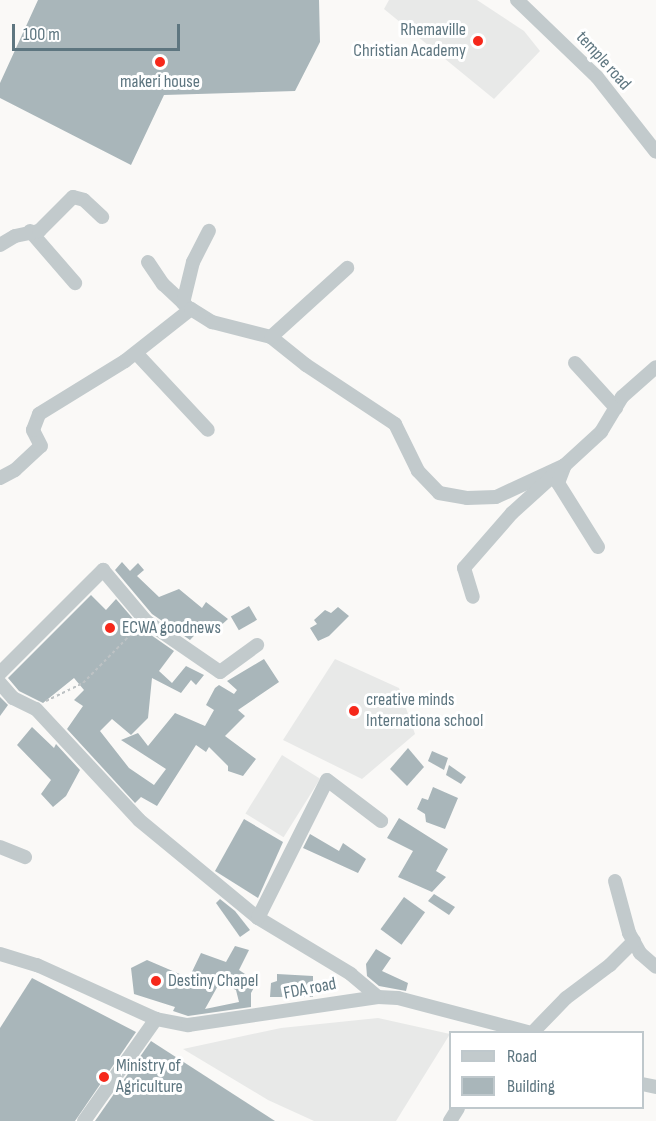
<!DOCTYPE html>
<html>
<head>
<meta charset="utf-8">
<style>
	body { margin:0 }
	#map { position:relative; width:656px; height:1121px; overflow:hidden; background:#faf9f7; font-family:"Sofia Sans Condensed",sans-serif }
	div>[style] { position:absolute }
	.built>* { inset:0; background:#e8e9e8; transform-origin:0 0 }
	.building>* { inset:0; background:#a9b6ba; transform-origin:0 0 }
	.path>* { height:2px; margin-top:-1px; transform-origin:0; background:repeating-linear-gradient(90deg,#bdc2c4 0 3px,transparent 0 6px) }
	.minor>* { height:14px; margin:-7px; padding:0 7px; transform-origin:7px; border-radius:7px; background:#c2cacc }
	.dots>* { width:16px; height:16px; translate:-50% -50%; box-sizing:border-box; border:3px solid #fff; border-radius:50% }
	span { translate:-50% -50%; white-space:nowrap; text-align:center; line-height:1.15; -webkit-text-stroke:6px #fff; paint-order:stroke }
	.poi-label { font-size:18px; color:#5e7680 }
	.right { translate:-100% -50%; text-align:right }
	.left { translate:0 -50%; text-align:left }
	.street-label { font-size:18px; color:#5e7680 }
	.legend { position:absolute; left:449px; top:1031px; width:195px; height:78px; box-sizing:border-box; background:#fff; border:2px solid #bfc8cc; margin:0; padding:8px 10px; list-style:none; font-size:18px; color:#5e7680 }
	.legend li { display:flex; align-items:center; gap:12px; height:30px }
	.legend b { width:30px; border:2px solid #bfc8cc }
	.scale { position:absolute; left:12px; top:24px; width:168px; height:27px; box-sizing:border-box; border:3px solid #5e7680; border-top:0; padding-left:8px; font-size:18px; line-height:21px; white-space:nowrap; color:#5e7680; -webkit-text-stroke:4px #fff; paint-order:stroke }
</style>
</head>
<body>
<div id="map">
	<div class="built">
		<div style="clip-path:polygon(389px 0,477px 0,524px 31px,540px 51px,494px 99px,384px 9px)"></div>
		<div style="clip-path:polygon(335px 659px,399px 688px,415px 734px,362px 779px,283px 740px)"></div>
		<div style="left:282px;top:755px;width:45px;height:69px;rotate:32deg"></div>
		<div style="clip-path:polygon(378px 1018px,450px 1034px,396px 1121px,314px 1121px,268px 1100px,183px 1049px,281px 1028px)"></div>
	</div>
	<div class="building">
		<div style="clip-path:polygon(38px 0,319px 0,320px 42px,295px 91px,164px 95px,131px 165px,0 98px,0 83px)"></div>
		<div style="clip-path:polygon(122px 562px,130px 571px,138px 563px,144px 570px,137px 576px,159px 597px,179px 589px,202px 608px,206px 602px,228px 619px,217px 629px,208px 621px,190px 640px,152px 614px,115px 570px)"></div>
		<div style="clip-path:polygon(91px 595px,106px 610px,116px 599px,141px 628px,174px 651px,159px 671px,172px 683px,186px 666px,204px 675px,196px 685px,191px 680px,181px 693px,152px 678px,148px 718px,131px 735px,112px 719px,100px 731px,129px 768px,154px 785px,166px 769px,121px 740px,138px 733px,148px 746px,175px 713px,205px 726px,214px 710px,206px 705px,215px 688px,219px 685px,234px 694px,237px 690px,227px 681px,264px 659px,279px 682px,238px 710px,245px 716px,225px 736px,256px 759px,243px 776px,228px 771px,228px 766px,209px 747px,206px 752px,196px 745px,157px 806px,141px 797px,135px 803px,67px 729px,83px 706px,74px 700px,84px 690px,74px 678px,43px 703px,19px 691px,8px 678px)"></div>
		<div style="left:249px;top:606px;width:16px;height:21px;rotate:60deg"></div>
		<div style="clip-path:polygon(338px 607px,349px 616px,329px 636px,318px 641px,310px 628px,317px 624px,314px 620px,325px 610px,331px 613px)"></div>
		<div style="clip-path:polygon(0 697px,8px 705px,0 716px)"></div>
		<div style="clip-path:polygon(32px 727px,54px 748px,56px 744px,80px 770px,66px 796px,53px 807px,41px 794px,51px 780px,17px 745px)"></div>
		<div style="clip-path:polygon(408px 748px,424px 767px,407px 786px,390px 769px)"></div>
		<div style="clip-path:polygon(432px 751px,448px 758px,444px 770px,428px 761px)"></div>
		<div style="clip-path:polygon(449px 765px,466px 777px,461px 784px,446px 775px)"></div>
		<div style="clip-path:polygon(433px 787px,458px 798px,445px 829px,426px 822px,425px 814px,417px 809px,422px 798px,428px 800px)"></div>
		<div style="clip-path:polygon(399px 818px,448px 849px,436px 871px,446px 877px,432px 892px,398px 877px,413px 851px,387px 838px)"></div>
		<div style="clip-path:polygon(244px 819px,283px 842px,258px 898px,215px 871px)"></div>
		<div style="clip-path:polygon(310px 834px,339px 851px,343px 843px,366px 859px,358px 873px,303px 848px)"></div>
		<div style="clip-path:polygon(434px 894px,455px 907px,449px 915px,428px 901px)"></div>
		<div style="left:404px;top:897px;width:26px;height:40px;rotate:36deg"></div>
		<div style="clip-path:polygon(220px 899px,235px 911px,250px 930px,240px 937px,216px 903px)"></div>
		<div style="clip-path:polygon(evenodd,235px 946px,249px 950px,239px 970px,257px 982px,251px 993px,251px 1007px,188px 1016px,173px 1011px,175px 1007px,134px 994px,131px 968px,147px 960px,189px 978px,201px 953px,226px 962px,235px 946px,220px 982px,236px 990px,239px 1002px,205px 1009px,220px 982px)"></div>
		<div style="clip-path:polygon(376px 949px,391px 958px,382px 971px,408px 983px,406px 991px,379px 986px,367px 976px,366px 964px)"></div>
		<div style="clip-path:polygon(277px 974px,313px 976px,313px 997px,270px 997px,271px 983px,277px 981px)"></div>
		<div style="clip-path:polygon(32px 978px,136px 1032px,75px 1121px,0 1121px,0 1028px)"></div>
		<div style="clip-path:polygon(151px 1041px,275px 1121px,95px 1121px)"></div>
	</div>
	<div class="path">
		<div style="left:46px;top:701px;width:41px;rotate:-25.9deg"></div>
		<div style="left:83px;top:683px;width:77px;rotate:-45.5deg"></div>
	</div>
	<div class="minor">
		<div style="left:517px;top:0;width:111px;rotate:43.9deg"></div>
		<div style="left:597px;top:77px;width:95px;rotate:51.8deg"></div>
		<div style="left:30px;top:231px;width:69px;rotate:49.1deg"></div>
		<div style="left:0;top:245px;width:17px;rotate:-31deg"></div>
		<div style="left:15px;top:236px;width:25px;rotate:-12deg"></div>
		<div style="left:39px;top:231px;width:48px;rotate:-45deg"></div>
		<div style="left:73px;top:197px;width:11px;rotate:15deg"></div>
		<div style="left:84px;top:200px;width:25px;rotate:43deg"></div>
		<div style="left:148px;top:262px;width:27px;rotate:56deg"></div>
		<div style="left:163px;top:284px;width:35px;rotate:43deg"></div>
		<div style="left:183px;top:303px;width:42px;rotate:-76.3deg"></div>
		<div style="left:193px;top:262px;width:35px;rotate:-63deg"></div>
		<div style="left:271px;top:337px;width:45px;rotate:38.7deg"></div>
		<div style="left:306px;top:365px;width:107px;rotate:33.5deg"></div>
		<div style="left:395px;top:424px;width:52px;rotate:63.9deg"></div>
		<div style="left:418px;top:471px;width:30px;rotate:46deg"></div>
		<div style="left:439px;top:493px;width:28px;rotate:10deg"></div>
		<div style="left:467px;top:498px;width:29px;rotate:-2deg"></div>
		<div style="left:496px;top:497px;width:76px;rotate:-24.9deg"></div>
		<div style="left:565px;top:465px;width:72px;rotate:137.8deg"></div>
		<div style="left:512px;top:513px;width:73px;rotate:131.1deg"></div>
		<div style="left:464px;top:568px;width:30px;rotate:73deg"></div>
		<div style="left:136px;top:353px;width:105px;rotate:46.9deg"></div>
		<div style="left:575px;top:363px;width:61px;rotate:47.7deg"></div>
		<div style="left:0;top:478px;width:17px;rotate:-28deg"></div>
		<div style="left:15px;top:470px;width:35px;rotate:-43deg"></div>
		<div style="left:41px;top:446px;width:18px;rotate:-117deg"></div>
		<div style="left:33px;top:430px;width:17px;rotate:-69deg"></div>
		<div style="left:39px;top:414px;width:101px;rotate:-31.6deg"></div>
		<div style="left:125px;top:361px;width:84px;rotate:-38.2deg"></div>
		<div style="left:191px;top:309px;width:25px;rotate:32deg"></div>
		<div style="left:212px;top:322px;width:61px;rotate:14.3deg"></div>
		<div style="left:271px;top:337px;width:103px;rotate:-42.2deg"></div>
		<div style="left:598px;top:547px;width:75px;rotate:-122deg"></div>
		<div style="left:558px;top:483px;width:19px;rotate:-69deg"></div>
		<div style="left:565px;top:465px;width:49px;rotate:-42.5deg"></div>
		<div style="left:601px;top:432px;width:41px;rotate:-59deg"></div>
		<div style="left:622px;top:397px;width:45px;rotate:-41.4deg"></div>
		<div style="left:0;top:673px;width:146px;rotate:-45deg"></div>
		<div style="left:103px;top:570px;width:67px;rotate:49.9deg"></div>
		<div style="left:146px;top:621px;width:90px;rotate:34.6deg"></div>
		<div style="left:220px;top:672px;width:46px;rotate:-36.1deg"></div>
		<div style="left:0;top:683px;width:20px;rotate:49deg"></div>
		<div style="left:13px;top:698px;width:25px;rotate:26deg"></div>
		<div style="left:36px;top:709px;width:151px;rotate:47.1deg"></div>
		<div style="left:139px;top:820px;width:154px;rotate:39.5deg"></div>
		<div style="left:0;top:847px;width:27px;rotate:22deg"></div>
		<div style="left:615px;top:881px;width:54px;rotate:74.9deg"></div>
		<div style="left:629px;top:933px;width:23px;rotate:61deg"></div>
		<div style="left:640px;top:953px;width:21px;rotate:41deg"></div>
		<div style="left:0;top:954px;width:39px;rotate:17deg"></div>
		<div style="left:37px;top:965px;width:131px;rotate:24.4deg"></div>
		<div style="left:156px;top:1019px;width:33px;rotate:11deg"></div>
		<div style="left:188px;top:1025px;width:192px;rotate:-8.4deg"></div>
		<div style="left:378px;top:997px;width:20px;rotate:3deg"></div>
		<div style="left:398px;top:998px;width:134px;rotate:14.7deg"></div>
		<div style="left:378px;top:997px;width:35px;rotate:-140deg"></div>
		<div style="left:351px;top:974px;width:109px;rotate:-148.9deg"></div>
		<div style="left:258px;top:918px;width:154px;rotate:-63.4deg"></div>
		<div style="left:327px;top:780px;width:68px;rotate:37.2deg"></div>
		<div style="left:533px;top:1032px;width:47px;rotate:-45.9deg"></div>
		<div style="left:566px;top:998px;width:55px;rotate:-36.9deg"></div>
		<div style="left:610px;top:965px;width:34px;rotate:-45deg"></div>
		<div style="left:642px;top:1084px;width:14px;rotate:12deg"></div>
		<div style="left:84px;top:1121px;width:125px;rotate:-54.8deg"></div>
		<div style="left:450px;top:1121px;width:15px;rotate:-58deg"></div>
	</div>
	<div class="dots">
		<div style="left:478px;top:41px;background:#f6281b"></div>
		<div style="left:160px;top:62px;background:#f6281b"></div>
		<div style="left:110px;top:628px;background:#f6281b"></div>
		<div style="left:354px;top:711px;background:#f6281b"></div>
		<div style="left:156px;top:981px;background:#f6281b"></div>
		<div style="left:104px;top:1077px;background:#f6281b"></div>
	</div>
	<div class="poi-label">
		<span class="right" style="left:466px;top:41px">Rhemaville<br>Christian Academy</span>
		<span style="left:160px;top:82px">makeri house</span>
		<span class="left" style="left:122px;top:628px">ECWA goodnews</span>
		<span class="left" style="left:366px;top:711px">creative minds<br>Internationa school</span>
		<span class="left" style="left:168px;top:981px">Destiny Chapel</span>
		<span class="left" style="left:116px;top:1077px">Ministry of<br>Agriculture</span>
	</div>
	<div class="street-label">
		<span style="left:603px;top:61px;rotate:48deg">temple road</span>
		<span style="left:310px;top:989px;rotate:-11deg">FDA road</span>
	</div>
	<ul class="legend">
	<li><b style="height:8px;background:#c2cacc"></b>Road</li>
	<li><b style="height:16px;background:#a9b6ba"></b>Building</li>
	</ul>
	<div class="scale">100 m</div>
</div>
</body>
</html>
